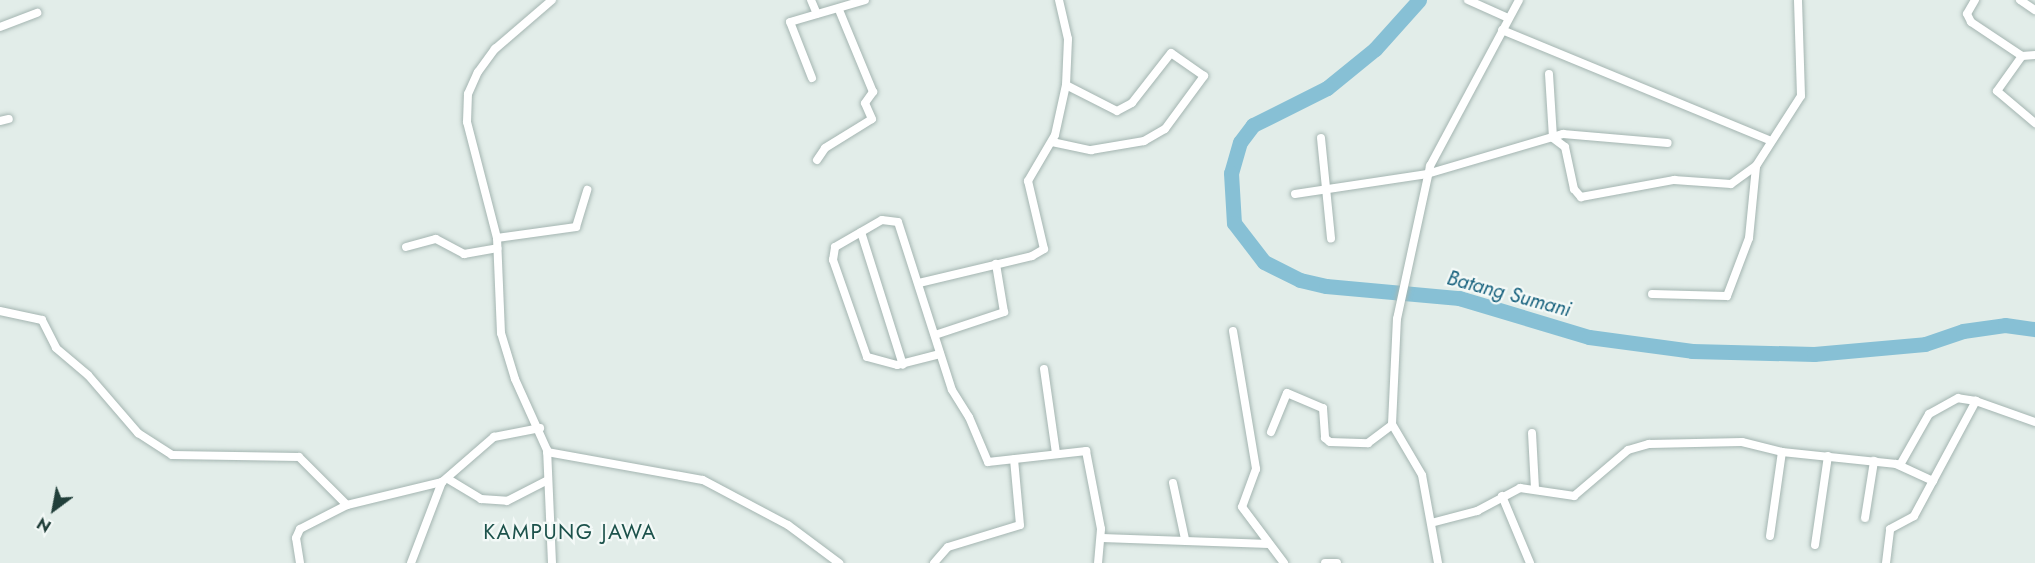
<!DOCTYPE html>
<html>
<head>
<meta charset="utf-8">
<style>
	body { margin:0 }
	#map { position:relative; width:2035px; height:563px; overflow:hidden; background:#e2ede9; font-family:Jost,sans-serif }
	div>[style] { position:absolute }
	.river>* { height:15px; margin:-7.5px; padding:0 7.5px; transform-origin:7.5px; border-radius:7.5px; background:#87c0d5 }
	.roads { filter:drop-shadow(0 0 2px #a4b5b1) drop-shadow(0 0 2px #a4b5b1) }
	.minor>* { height:8px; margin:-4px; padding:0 4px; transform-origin:4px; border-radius:4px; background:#fff }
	span { translate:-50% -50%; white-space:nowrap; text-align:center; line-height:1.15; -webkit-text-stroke:4.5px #f3f9f7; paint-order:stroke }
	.water-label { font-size:20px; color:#18627e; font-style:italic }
	.quarter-label { font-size:21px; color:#1c524b; letter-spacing:1.5px }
	.north { position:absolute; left:24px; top:479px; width:60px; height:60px; -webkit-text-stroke:4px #f3f9f7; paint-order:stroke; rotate:212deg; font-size:16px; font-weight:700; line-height:24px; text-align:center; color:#213f3a }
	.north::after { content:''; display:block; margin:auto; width:21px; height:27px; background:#213f3a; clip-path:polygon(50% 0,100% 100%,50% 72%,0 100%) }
</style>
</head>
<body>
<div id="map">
	<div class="river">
		<div style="left:1419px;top:0;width:66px;rotate:131.9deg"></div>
		<div style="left:1375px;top:49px;width:62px;rotate:140.9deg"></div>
		<div style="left:1327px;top:88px;width:83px;rotate:153.4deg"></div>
		<div style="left:1253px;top:125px;width:21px;rotate:127deg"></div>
		<div style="left:1240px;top:142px;width:32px;rotate:106deg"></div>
		<div style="left:1231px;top:173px;width:50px;rotate:86.6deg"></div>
		<div style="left:1234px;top:223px;width:49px;rotate:52.4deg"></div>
		<div style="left:1264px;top:262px;width:40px;rotate:26.6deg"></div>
		<div style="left:1300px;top:280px;width:27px;rotate:13deg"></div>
		<div style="left:1326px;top:286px;width:134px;rotate:5.2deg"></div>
		<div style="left:1459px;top:298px;width:136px;rotate:16.7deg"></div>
		<div style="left:1589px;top:337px;width:104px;rotate:7.7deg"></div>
		<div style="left:1692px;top:351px;width:122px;rotate:1.4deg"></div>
		<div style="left:1814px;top:354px;width:111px;rotate:-5.1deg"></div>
		<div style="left:1925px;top:344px;width:40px;rotate:-18.9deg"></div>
		<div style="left:1963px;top:331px;width:42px;rotate:-8.1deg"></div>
		<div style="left:2005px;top:325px;width:30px;rotate:8deg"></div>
	</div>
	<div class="roads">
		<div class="minor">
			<div style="left:811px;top:0;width:15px;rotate:67deg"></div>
			<div style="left:1468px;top:0;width:44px;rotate:24.2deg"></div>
			<div style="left:1975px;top:0;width:16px;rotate:120deg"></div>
			<div style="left:1967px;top:14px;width:9px;rotate:63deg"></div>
			<div style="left:1971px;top:22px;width:61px;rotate:33.7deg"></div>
			<div style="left:2022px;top:56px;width:13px;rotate:-4deg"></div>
			<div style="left:2020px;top:0;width:18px;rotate:34deg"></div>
			<div style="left:0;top:27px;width:40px;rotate:-21deg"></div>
			<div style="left:1502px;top:30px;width:291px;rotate:22.4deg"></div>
			<div style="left:2022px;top:56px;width:43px;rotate:125.5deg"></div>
			<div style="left:1997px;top:91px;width:50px;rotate:40.1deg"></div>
			<div style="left:1549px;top:74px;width:64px;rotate:86.4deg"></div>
			<div style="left:1553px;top:138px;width:15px;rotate:37deg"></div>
			<div style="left:1565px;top:147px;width:43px;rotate:77.9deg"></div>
			<div style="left:1574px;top:189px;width:11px;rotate:49deg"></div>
			<div style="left:1581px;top:197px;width:95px;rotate:-10.4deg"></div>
			<div style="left:1674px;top:180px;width:57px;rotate:4deg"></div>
			<div style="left:1731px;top:184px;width:31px;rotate:-36deg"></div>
			<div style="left:1756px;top:166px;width:83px;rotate:-57.3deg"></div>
			<div style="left:1801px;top:96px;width:96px;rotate:-91.8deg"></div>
			<div style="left:812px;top:78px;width:60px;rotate:-111.4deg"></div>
			<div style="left:790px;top:22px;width:78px;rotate:-16.3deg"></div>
			<div style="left:0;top:121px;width:9px;rotate:-13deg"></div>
			<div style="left:1321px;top:138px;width:101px;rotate:84.3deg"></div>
			<div style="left:1052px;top:142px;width:40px;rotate:12deg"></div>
			<div style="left:1091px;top:150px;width:54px;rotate:-9.6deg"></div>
			<div style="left:1144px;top:141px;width:24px;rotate:-30deg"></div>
			<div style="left:1165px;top:129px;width:66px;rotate:-53.7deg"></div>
			<div style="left:1204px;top:76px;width:40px;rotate:-145.1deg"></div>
			<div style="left:1171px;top:53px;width:63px;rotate:128deg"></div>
			<div style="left:1132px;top:103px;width:17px;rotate:152deg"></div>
			<div style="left:1117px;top:111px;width:57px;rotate:-153deg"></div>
			<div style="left:817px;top:160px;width:14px;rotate:-56deg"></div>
			<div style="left:825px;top:148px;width:55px;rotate:-31.7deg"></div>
			<div style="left:872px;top:119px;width:17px;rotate:-114deg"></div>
			<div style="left:865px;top:103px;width:14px;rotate:-54deg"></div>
			<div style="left:873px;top:92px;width:89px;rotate:-112.5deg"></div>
			<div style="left:1295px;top:194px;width:134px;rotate:-8.6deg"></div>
			<div style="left:1427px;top:174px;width:142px;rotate:-16.4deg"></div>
			<div style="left:1563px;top:134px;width:105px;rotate:4.9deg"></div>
			<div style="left:861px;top:232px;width:139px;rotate:72.5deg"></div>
			<div style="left:497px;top:238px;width:80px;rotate:-7.9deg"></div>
			<div style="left:576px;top:227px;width:39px;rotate:-73deg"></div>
			<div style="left:406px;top:247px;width:31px;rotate:-15deg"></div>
			<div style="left:436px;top:239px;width:32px;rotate:28deg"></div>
			<div style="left:464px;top:254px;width:34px;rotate:-10deg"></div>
			<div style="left:919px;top:283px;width:116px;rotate:-13.4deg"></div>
			<div style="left:1032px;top:256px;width:14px;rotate:-30deg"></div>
			<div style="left:1044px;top:249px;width:70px;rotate:-103.2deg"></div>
			<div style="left:1028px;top:181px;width:53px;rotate:-59.6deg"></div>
			<div style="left:1055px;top:135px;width:51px;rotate:-77.6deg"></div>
			<div style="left:1066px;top:85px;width:46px;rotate:-87.5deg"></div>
			<div style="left:1068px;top:39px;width:40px;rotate:-103deg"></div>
			<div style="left:1652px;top:294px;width:75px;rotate:1.5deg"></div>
			<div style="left:1727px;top:296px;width:62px;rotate:-69.2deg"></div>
			<div style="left:1749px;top:238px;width:72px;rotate:-84.4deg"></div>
			<div style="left:0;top:311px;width:43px;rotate:12.1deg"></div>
			<div style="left:42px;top:320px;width:31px;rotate:63deg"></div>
			<div style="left:56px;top:348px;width:42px;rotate:40.2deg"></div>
			<div style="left:88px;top:375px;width:77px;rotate:49.2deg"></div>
			<div style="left:138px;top:433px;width:40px;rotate:32.9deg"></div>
			<div style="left:172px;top:455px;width:127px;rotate:0.9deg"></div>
			<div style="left:299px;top:457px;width:68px;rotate:45deg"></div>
			<div style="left:347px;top:505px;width:98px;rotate:-13.6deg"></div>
			<div style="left:442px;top:482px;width:69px;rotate:-40.9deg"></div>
			<div style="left:494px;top:437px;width:47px;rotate:-11.1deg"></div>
			<div style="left:1233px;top:331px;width:140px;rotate:80.5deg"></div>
			<div style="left:1256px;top:469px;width:40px;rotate:110.2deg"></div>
			<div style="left:1242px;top:507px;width:70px;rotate:53.1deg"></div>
			<div style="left:935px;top:335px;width:73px;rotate:-18.4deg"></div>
			<div style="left:1004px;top:312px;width:49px;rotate:-99.5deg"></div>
			<div style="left:940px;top:354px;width:44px;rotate:165.7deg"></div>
			<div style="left:897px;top:365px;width:31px;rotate:-165deg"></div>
			<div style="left:867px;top:357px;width:103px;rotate:-109.3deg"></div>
			<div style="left:833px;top:260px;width:13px;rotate:-81deg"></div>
			<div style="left:835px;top:247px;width:54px;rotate:-29.9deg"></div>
			<div style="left:882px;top:220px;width:16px;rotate:7deg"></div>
			<div style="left:898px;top:222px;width:176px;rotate:72.2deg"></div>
			<div style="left:952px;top:390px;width:32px;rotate:58deg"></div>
			<div style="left:969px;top:417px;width:49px;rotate:67.1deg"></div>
			<div style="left:988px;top:462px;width:99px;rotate:-6.4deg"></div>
			<div style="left:1086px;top:451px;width:79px;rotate:79.1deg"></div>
			<div style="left:1101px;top:529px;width:34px;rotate:95deg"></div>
			<div style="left:1044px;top:369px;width:85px;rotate:81.9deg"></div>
			<div style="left:1976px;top:401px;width:63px;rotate:19.6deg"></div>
			<div style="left:1271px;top:432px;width:42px;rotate:-67.7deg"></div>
			<div style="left:1287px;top:393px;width:39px;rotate:23deg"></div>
			<div style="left:1323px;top:408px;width:30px;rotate:86deg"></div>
			<div style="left:1325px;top:438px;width:6px;rotate:39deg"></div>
			<div style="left:1330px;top:442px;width:38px;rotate:2deg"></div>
			<div style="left:1368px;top:443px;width:30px;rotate:-37deg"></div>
			<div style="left:1532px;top:433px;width:55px;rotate:86.9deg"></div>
			<div style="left:547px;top:452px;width:158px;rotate:10.2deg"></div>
			<div style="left:703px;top:480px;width:96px;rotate:27.9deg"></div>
			<div style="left:788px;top:525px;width:64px;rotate:36.7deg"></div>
			<div style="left:448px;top:479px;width:39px;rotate:31deg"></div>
			<div style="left:481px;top:499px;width:26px;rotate:4deg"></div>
			<div style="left:507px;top:501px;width:46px;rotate:-27.1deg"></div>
			<div style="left:1173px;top:483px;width:57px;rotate:77.9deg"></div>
			<div style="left:1502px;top:496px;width:73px;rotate:67.3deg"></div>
			<div style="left:1865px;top:518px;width:58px;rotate:-81deg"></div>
			<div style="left:1431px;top:523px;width:48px;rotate:-14.6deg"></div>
			<div style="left:1477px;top:511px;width:49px;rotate:-28.1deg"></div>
			<div style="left:1520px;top:488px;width:55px;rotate:8.4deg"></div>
			<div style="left:1574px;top:496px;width:71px;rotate:-40.4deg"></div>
			<div style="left:1628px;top:450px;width:22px;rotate:-16deg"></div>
			<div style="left:1649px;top:444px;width:93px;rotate:-1.2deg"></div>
			<div style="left:1742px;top:442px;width:41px;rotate:14deg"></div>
			<div style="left:1782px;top:452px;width:115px;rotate:6deg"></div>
			<div style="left:1896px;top:464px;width:41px;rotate:24.7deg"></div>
			<div style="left:1770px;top:536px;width:85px;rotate:-81.9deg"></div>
			<div style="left:1102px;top:538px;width:167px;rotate:2.1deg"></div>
			<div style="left:1815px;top:545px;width:90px;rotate:-81.7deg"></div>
			<div style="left:300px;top:563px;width:25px;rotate:-99deg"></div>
			<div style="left:296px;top:538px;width:10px;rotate:-66deg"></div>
			<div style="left:300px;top:529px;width:53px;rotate:-27.1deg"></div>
			<div style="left:411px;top:563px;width:87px;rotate:-69.1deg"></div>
			<div style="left:552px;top:563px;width:113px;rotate:-92.5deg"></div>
			<div style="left:547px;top:450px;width:78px;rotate:-114.3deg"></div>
			<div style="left:515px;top:379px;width:48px;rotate:-106.9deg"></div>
			<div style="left:501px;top:333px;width:95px;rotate:-92.4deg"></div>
			<div style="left:497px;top:238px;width:120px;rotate:-104.5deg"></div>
			<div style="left:467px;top:122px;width:28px;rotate:-88deg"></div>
			<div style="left:468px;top:94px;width:24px;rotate:-66deg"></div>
			<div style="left:478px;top:72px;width:29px;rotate:-54deg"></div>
			<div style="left:495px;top:49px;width:75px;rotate:-40.7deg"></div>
			<div style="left:934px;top:563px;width:21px;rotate:-49deg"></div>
			<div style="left:948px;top:547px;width:75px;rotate:-17deg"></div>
			<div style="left:1020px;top:525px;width:66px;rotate:-95.2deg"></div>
			<div style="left:1325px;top:563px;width:12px"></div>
			<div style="left:1438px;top:563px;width:89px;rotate:-100.3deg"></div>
			<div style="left:1422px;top:475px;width:59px;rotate:-120.5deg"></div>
			<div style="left:1392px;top:424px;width:105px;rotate:-87.3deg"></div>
			<div style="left:1397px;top:319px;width:157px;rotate:-77.8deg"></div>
			<div style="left:1430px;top:166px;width:188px;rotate:-61.8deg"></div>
			<div style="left:1886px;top:563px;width:34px;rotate:-83deg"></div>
			<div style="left:1890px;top:529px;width:27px;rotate:-28deg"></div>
			<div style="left:1914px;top:516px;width:131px;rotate:-61.7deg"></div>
			<div style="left:1976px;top:401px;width:18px;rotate:-171deg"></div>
			<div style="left:1958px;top:398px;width:33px;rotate:151deg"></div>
			<div style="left:1929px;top:414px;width:59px;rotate:119.6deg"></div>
		</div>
	</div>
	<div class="water-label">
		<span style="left:1509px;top:294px;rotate:15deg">Batang Sumani</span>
	</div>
	<div class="quarter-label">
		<span style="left:570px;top:532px">KAMPUNG JAWA</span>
	</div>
	<div class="north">N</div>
</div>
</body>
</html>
